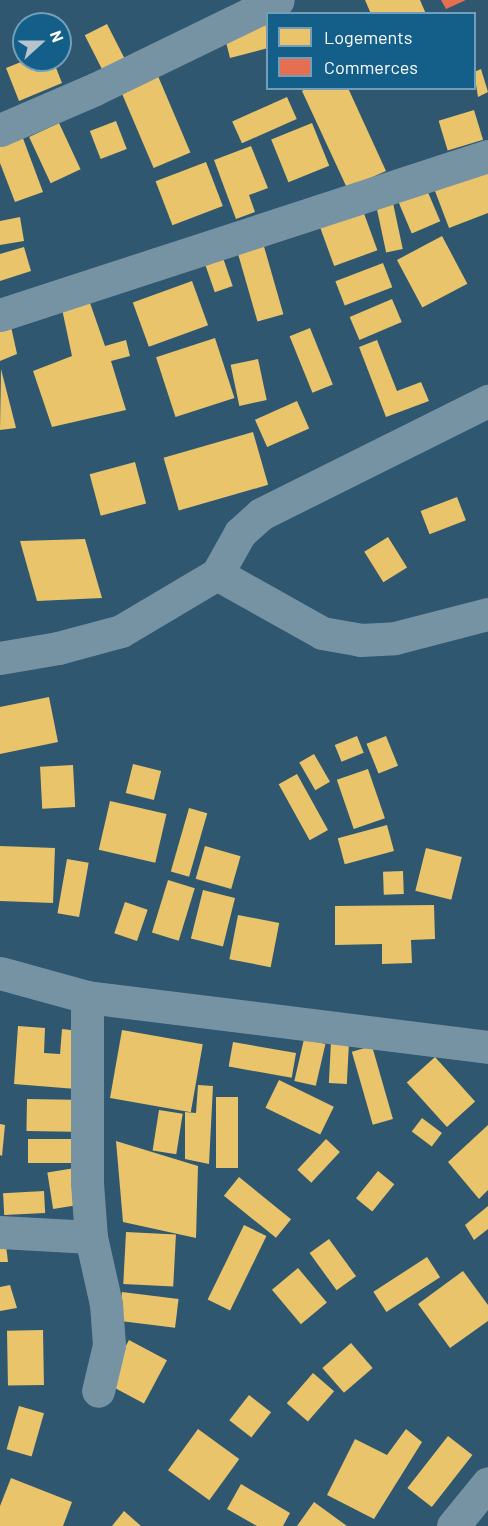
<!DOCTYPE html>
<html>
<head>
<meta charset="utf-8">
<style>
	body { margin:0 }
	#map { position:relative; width:488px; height:1526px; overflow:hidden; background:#2f576f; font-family:Barlow,sans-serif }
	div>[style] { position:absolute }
	.homes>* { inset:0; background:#e9c46a; transform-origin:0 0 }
	.shops>* { inset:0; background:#e76f51 }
	.street>* { height:33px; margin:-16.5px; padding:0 16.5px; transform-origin:16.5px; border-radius:16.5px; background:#7693a4 }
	span { translate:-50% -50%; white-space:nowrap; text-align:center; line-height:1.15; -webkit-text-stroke:6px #145e8a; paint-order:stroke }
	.legend { position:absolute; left:266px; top:12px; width:210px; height:78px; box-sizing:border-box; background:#145e8a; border:2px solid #729eb9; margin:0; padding:8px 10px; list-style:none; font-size:18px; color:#fff }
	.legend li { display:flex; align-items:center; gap:12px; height:30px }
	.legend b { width:30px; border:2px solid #729eb9 }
	.north { position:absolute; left:12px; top:12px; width:60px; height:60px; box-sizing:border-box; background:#145e8a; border:2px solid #729eb9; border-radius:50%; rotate:69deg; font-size:16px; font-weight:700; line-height:24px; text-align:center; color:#fff }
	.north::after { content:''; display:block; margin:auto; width:21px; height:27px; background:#b6c4cd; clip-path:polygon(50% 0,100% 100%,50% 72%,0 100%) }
</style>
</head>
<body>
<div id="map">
	<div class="homes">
		<div style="clip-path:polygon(365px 0,420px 0,426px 14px,371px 14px)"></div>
		<div style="clip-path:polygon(265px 18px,268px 48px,230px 58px,223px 30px)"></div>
		<div style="left:107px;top:24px;width:46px;height:25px;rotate:63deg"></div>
		<div style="clip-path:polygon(26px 60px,53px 60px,62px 83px,19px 101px,6px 68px)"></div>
		<div style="clip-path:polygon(481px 69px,488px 92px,478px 97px,474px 72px)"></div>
		<div style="left:158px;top:76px;width:83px;height:40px;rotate:67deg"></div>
		<div style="clip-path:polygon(307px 88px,348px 88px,386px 171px,347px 188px,302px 91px)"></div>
		<div style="left:287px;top:97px;width:24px;height:60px;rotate:66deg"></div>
		<div style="left:474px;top:110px;width:31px;height:37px;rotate:73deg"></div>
		<div style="left:116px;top:121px;width:30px;height:28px;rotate:69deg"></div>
		<div style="left:59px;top:123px;width:51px;height:33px;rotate:65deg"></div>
		<div style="left:312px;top:123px;width:46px;height:44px;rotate:68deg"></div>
		<div style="clip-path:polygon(21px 133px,43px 192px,15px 202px,0 163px,0 141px)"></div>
		<div style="clip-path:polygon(251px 146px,268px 188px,249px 195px,255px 212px,236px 219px,214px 160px)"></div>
		<div style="left:206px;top:162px;width:47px;height:54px;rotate:69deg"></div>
		<div style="clip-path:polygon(488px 171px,488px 213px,449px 228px,435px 191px)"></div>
		<div style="left:427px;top:190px;width:34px;height:31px;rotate:67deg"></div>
		<div style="left:393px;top:203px;width:47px;height:17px;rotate:78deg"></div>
		<div style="left:362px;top:208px;width:45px;height:46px;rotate:70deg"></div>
		<div style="clip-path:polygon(20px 217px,24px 241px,0 245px,0 221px)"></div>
		<div style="left:442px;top:236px;width:54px;height:51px;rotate:62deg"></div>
		<div style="left:263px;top:243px;width:74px;height:27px;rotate:74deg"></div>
		<div style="clip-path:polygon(24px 247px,31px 271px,0 281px,0 254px)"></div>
		<div style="left:221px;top:252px;width:36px;height:19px;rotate:71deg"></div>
		<div style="left:383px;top:263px;width:26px;height:51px;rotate:69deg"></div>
		<div style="left:192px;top:281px;width:47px;height:63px;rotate:70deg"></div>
		<div style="left:392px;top:299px;width:25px;height:46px;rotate:67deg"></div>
		<div style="clip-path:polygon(89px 300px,105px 346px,126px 340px,130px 356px,111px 361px,126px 410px,52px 427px,33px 371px,72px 356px,62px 309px)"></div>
		<div style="clip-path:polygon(10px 322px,17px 354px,0 361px,0 326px)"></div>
		<div style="left:310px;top:328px;width:61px;height:22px;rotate:68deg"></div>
		<div style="left:215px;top:338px;width:63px;height:62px;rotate:72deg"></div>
		<div style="clip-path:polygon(377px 340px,397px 391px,421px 382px,429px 401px,386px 417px,359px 347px)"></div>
		<div style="left:258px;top:359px;width:42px;height:28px;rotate:78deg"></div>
		<div style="clip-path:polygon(1px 369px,16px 428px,0 430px)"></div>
		<div style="left:297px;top:401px;width:30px;height:46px;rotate:66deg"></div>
		<div style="left:253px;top:432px;width:55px;height:93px;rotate:74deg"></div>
		<div style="left:135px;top:462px;width:43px;height:47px;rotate:75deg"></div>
		<div style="left:457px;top:497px;width:25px;height:39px;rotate:69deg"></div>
		<div style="left:388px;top:537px;width:36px;height:28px;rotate:58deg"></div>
		<div style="clip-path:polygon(85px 539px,102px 598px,37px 601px,20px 541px)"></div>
		<div style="clip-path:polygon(49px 697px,58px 742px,0 754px,0 707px)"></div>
		<div style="left:357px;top:736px;width:18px;height:24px;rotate:68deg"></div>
		<div style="left:386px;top:736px;width:32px;height:21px;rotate:68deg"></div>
		<div style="left:314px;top:754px;width:32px;height:17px;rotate:60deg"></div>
		<div style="left:133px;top:764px;width:29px;height:30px;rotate:14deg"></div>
		<div style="left:73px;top:765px;width:42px;height:33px;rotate:87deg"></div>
		<div style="left:368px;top:769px;width:52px;height:33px;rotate:71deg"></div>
		<div style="left:297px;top:774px;width:64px;height:21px;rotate:61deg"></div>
		<div style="left:110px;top:801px;width:58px;height:50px;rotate:13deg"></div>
		<div style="left:189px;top:808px;width:19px;height:66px;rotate:16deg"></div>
		<div style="left:387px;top:825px;width:27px;height:51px;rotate:75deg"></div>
		<div style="left:0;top:846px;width:55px;height:55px;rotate:2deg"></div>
		<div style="left:205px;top:846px;width:37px;height:34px;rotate:16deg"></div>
		<div style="left:426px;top:848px;width:37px;height:44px;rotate:14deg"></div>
		<div style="left:67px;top:859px;width:22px;height:55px;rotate:10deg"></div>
		<div style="left:403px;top:871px;width:23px;height:20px;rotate:88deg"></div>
		<div style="left:168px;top:880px;width:28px;height:55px;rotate:17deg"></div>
		<div style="left:203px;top:890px;width:33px;height:50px;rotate:14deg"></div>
		<div style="left:125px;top:902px;width:24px;height:33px;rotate:19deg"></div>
		<div style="clip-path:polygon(434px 905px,435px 939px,411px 940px,412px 963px,382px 964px,382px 944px,335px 945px,335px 906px)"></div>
		<div style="left:238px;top:915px;width:42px;height:45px;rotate:11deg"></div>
		<div style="clip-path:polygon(18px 1026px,45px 1028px,44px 1053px,60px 1054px,62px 1029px,80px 1031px,76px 1089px,14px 1084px)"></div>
		<div style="left:122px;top:1030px;width:82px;height:69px;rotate:10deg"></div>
		<div style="left:304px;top:1039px;width:22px;height:43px;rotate:13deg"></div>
		<div style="left:233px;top:1042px;width:64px;height:25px;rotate:10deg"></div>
		<div style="left:331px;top:1042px;width:18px;height:41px;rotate:3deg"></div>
		<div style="left:372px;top:1046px;width:76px;height:21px;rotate:74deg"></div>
		<div style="left:435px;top:1057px;width:60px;height:38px;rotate:48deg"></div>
		<div style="left:279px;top:1080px;width:61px;height:31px;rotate:26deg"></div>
		<div style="clip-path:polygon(198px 1085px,213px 1086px,209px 1164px,185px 1159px,185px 1112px,196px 1113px)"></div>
		<div style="left:216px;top:1097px;width:22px;height:71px"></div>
		<div style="left:27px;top:1099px;width:45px;height:32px;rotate:1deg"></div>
		<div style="left:159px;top:1110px;width:24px;height:41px;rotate:9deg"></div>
		<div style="left:422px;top:1118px;width:25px;height:17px;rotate:37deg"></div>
		<div style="clip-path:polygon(0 1124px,5px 1125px,2px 1156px,0 1155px)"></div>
		<div style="clip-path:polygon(488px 1125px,488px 1190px,479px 1199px,448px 1162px)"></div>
		<div style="left:28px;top:1139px;width:44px;height:24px"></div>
		<div style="left:326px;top:1139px;width:19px;height:42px;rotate:43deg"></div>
		<div style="clip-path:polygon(116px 1141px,198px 1166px,196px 1238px,123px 1222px)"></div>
		<div style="left:75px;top:1168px;width:37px;height:28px;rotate:81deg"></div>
		<div style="left:378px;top:1171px;width:21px;height:35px;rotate:39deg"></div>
		<div style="left:239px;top:1177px;width:67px;height:24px;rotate:39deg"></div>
		<div style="left:44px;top:1191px;width:22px;height:41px;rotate:87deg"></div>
		<div style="clip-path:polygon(488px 1206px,488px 1229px,474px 1240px,465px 1225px)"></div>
		<div style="left:244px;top:1225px;width:25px;height:83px;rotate:26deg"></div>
		<div style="clip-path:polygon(0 1228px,4px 1228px,8px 1262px,0 1262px)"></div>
		<div style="left:126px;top:1232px;width:50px;height:52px;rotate:3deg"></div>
		<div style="left:329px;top:1239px;width:46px;height:24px;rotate:54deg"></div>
		<div style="left:427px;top:1257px;width:24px;height:64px;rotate:57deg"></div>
		<div style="left:298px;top:1268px;width:45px;height:34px;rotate:50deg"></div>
		<div style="clip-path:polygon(463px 1271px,488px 1305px,488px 1321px,450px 1348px,418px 1304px)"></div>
		<div style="clip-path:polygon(10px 1285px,17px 1308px,0 1311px,0 1287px)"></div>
		<div style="left:122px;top:1292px;width:57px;height:29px;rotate:7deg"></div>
		<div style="left:43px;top:1330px;width:55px;height:36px;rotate:89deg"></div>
		<div style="left:129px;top:1340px;width:43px;height:49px;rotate:28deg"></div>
		<div style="left:351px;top:1343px;width:33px;height:38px;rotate:49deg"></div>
		<div style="left:313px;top:1373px;width:28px;height:40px;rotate:41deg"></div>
		<div style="left:249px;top:1395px;width:28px;height:32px;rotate:38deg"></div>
		<div style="left:19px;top:1406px;width:26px;height:45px;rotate:16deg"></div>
		<div style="left:198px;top:1429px;width:51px;height:51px;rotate:36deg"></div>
		<div style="clip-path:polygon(406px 1429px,422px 1442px,374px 1519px,327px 1495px,355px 1439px,387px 1455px)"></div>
		<div style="left:448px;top:1436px;width:31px;height:66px;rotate:38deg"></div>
		<div style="clip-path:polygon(11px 1478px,72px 1502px,63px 1526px,0 1526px,0 1506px)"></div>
		<div style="clip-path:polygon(241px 1484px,290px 1513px,283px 1526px,257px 1526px,227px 1509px)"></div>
		<div style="clip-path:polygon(314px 1502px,347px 1526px,297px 1526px)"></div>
		<div style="clip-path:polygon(124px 1511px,141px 1526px,112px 1526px)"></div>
	</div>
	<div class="shops">
		<div style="clip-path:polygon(441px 0,466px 0,446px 9px)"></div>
	</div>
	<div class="street">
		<div style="left:0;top:130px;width:103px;rotate:-23.3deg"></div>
		<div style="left:95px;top:89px;width:203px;rotate:-25.9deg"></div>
		<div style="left:0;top:315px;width:513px;rotate:-18.05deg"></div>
		<div style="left:217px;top:574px;width:120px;rotate:29.3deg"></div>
		<div style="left:322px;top:633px;width:39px;rotate:10deg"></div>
		<div style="left:360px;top:640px;width:35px;rotate:-3deg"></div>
		<div style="left:395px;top:638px;width:96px;rotate:-14.5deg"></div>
		<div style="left:0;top:658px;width:59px;rotate:-9.8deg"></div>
		<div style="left:58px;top:648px;width:65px;rotate:-15.1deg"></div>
		<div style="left:121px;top:631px;width:112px;rotate:-30.7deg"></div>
		<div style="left:217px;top:574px;width:47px;rotate:-60.7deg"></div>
		<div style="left:240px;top:533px;width:28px;rotate:-42deg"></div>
		<div style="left:261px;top:514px;width:254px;rotate:-26.5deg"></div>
		<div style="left:0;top:973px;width:90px;rotate:15.4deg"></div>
		<div style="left:87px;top:997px;width:404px;rotate:7.1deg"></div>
		<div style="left:87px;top:997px;width:186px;rotate:90deg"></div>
		<div style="left:87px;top:1183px;width:54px;rotate:85.8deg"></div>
		<div style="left:91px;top:1237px;width:69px;rotate:77.4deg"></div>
		<div style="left:106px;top:1304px;width:41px;rotate:85.8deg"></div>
		<div style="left:109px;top:1345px;width:47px;rotate:103.4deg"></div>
		<div style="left:0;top:1232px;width:91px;rotate:3.1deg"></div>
		<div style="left:453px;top:1526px;width:55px;rotate:-50.9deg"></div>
	</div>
	<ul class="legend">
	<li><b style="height:16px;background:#e9c46a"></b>Logements</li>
	<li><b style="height:16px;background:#e76f51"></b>Commerces</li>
	</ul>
	<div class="north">N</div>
</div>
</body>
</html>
